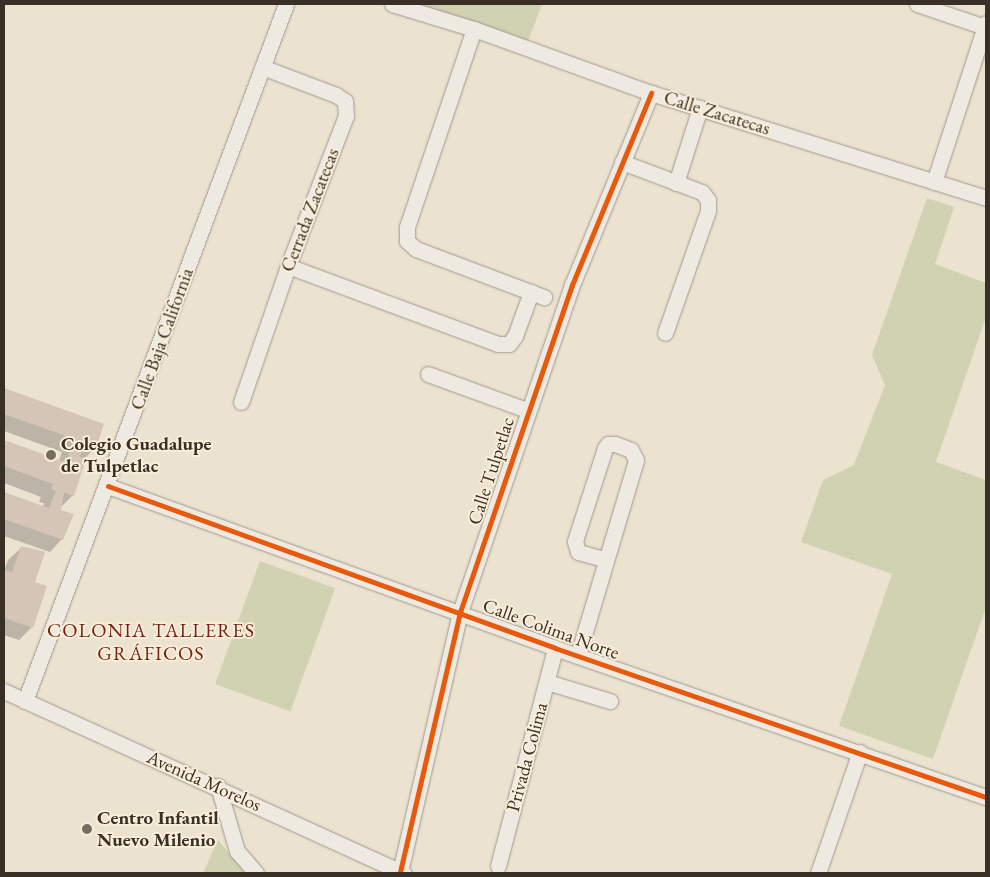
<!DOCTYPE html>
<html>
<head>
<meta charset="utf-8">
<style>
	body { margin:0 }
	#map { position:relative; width:990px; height:877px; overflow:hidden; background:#ece2d0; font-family:"EB Garamond",serif }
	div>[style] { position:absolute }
	.green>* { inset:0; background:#d0d2b1; transform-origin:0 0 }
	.shadow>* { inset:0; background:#0003 }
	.building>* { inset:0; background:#d4c5b7 }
	.roads { filter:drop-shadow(0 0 1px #9f988d) drop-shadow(0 0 1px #9f988d) }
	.street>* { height:15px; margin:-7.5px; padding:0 7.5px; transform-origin:7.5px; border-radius:7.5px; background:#efeae1 }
	.cycleway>* { height:5px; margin:-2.5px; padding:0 2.5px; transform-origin:2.5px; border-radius:2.5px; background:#e8590c }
	.dots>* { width:14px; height:14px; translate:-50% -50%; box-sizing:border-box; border:2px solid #faeed9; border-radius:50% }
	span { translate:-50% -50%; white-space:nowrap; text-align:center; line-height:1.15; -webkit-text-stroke:4px #faeed9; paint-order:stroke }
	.street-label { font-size:19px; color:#383026 }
	.poi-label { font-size:19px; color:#383026; font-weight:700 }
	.left { translate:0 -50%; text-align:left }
	.neighbourhood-label { font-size:20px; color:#7a1f14; letter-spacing:1px }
	.frame { position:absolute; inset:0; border:5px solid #383026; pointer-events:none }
</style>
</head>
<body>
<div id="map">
	<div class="green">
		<div style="clip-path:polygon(383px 4px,542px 4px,524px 52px)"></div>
		<div style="clip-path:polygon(927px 198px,954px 207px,935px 264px,986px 283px,986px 317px,936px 462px,986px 480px,986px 607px,933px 759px,839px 726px,892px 574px,801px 542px,823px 480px,854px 465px,885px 385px,872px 355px)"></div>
		<div style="left:260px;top:561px;width:80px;height:131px;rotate:20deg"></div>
		<div style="clip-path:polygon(218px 840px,245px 873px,203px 873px)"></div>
	</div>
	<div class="shadow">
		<div style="clip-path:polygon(4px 389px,103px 424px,95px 448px,83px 460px,73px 495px,60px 508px,62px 539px,50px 552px,4px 536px,4px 493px,43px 507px,44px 503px,39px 502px,41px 497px,4px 483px,4px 441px,59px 461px,62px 452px,4px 431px)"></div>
		<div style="clip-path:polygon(21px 548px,34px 583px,32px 627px,19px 640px,4px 635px,4px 571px,8px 560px)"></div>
	</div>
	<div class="building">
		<div style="clip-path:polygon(4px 388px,104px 424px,96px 448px,84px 444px,80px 457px,86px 459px,74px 496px,64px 493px,61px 510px,74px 514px,63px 540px,4px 519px,4px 492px,49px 508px,56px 491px,51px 489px,53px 484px,4px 466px,4px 440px,66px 462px,74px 439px,4px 414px)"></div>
		<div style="clip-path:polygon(21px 546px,45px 552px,35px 582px,47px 586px,33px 628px,4px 618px,4px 570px,12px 572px)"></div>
	</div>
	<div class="roads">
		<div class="street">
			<div style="left:392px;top:4px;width:86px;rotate:17deg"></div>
			<div style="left:474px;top:29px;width:188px;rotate:19.9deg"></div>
			<div style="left:651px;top:93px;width:351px;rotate:17.4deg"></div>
			<div style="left:917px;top:4px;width:72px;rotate:18.7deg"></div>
			<div style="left:474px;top:29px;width:209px;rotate:108.7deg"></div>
			<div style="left:407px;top:227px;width:14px;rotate:90deg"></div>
			<div style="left:407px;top:241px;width:12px;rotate:42deg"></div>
			<div style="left:416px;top:249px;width:137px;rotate:20.6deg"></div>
			<div style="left:622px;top:162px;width:85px;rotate:20.6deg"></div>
			<div style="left:702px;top:192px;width:10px;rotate:53deg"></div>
			<div style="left:708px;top:200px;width:11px;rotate:90deg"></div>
			<div style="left:708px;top:211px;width:129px;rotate:109.4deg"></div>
			<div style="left:934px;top:182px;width:167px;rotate:-71.9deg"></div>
			<div style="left:676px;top:183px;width:79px;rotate:-72.3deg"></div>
			<div style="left:288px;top:266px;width:224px;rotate:20.4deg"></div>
			<div style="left:498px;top:344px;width:11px"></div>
			<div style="left:509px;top:344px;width:10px;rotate:-53deg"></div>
			<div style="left:515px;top:336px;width:47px;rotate:-70deg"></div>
			<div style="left:428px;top:374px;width:105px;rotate:20deg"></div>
			<div style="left:241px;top:402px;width:144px;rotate:-70.9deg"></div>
			<div style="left:288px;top:266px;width:161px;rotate:-68.9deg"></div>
			<div style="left:346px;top:116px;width:15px;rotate:-94deg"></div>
			<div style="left:345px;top:101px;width:11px;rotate:-146deg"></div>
			<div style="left:336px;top:95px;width:79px;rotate:-159.3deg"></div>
			<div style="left:108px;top:486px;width:475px;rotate:19.9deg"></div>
			<div style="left:555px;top:648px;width:456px;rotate:19.1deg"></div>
			<div style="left:578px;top:655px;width:203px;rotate:-73.4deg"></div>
			<div style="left:636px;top:460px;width:11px;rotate:-117deg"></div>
			<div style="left:631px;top:450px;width:17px;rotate:-159deg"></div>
			<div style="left:615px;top:444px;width:7px;rotate:180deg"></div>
			<div style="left:608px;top:444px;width:5px;rotate:127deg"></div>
			<div style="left:605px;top:448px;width:98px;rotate:107.9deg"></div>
			<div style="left:575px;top:541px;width:11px;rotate:75deg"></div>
			<div style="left:578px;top:552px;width:27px;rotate:15deg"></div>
			<div style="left:547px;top:682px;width:66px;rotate:16.8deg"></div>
			<div style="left:4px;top:691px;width:439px;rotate:24.5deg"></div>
			<div style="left:25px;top:701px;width:744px;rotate:-69.47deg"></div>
			<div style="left:218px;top:786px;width:68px;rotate:73.7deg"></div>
			<div style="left:237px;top:851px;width:29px;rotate:49deg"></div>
			<div style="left:498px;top:866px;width:225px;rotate:-75.3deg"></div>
			<div style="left:400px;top:872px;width:267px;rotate:-77deg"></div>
			<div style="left:460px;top:612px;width:346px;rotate:-71.1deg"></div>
			<div style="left:572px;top:285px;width:208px;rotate:-67.6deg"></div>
			<div style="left:818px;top:873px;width:128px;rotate:-70.9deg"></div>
		</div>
	</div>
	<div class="cycleway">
		<div style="left:108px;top:486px;width:475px;rotate:19.9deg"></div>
		<div style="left:555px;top:648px;width:456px;rotate:19.1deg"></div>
		<div style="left:400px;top:872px;width:267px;rotate:-77deg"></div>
		<div style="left:460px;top:612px;width:346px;rotate:-71.1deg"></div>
		<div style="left:572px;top:285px;width:208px;rotate:-67.6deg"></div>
	</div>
	<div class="dots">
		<div style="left:51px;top:455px;background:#776e62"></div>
		<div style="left:87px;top:829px;background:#776e62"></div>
	</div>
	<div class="street-label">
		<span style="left:717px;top:113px;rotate:17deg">Calle Zacatecas</span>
		<span style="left:310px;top:210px;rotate:-69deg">Cerrada Zacatecas</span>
		<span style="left:162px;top:339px;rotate:-70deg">Calle Baja California</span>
		<span style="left:491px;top:471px;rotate:-72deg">Calle Tulpetlac</span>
		<span style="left:551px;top:629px;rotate:20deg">Calle Colima Norte</span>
		<span style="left:527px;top:757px;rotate:-75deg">Privada Colima</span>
		<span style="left:204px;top:781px;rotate:24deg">Avenida Morelos</span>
	</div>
	<div class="poi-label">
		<span class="left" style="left:61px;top:455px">Colegio Guadalupe<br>de Tulpetlac</span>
		<span class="left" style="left:97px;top:829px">Centro Infantil<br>Nuevo Milenio</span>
	</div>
	<div class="neighbourhood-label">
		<span style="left:151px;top:642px">COLONIA TALLERES<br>GRÁFICOS</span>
	</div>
	<div class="frame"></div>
</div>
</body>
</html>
